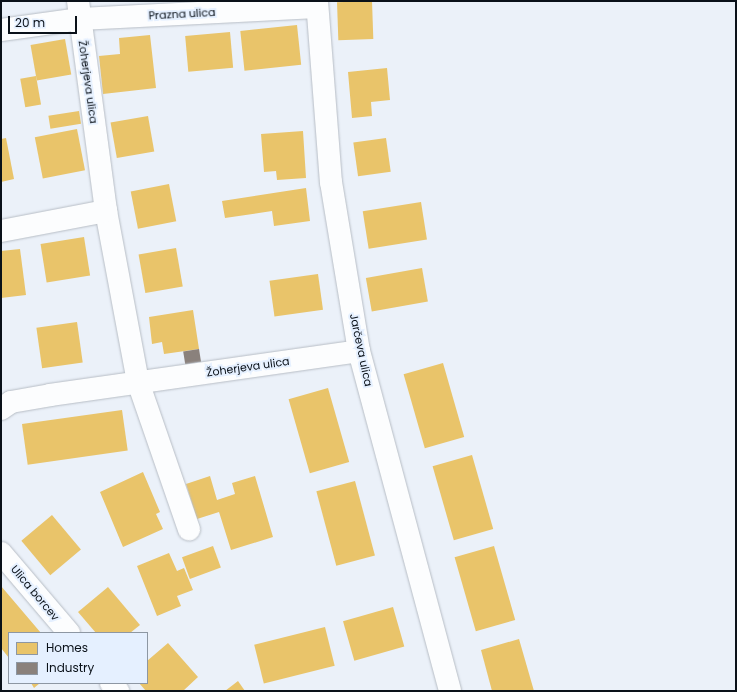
<!DOCTYPE html>
<html>
<head>
<meta charset="utf-8">
<style>
	body { margin:0 }
	#map { position:relative; width:737px; height:692px; overflow:hidden; background:#ebf1f9; font-family:Poppins,sans-serif }
	div>[style] { position:absolute }
	.homes>* { inset:0; background:#e9c46a; transform-origin:0 0 }
	.industry>* { inset:0; background:#8a817c; transform-origin:0 0 }
	.roads { filter:drop-shadow(0 0 1px #b7bdc5) drop-shadow(0 0 1px #b7bdc5) }
	.minor>* { height:22px; margin:-11px; padding:0 11px; transform-origin:11px; border-radius:11px; background:#fcfdfe }
	span { translate:-50% -50%; white-space:nowrap; text-align:center; line-height:1.15; -webkit-text-stroke:4px #e5f0ff; paint-order:stroke }
	.street-label { font-size:11px; color:#0a1119 }
	.frame { position:absolute; inset:0; border:2px solid #0a1119; pointer-events:none }
	.legend { position:absolute; left:8px; top:632px; width:140px; height:52px; box-sizing:border-box; background:#e5f0ff; border:1px solid #8d97a3; margin:0; padding:5px 7px; list-style:none; font-size:12px; color:#0a1119 }
	.legend li { display:flex; align-items:center; gap:8px; height:20px }
	.legend b { width:20px; border:1px solid #8d97a3 }
	.scale { position:absolute; left:8px; top:16px; width:69px; height:18px; box-sizing:border-box; border:2px solid #0a1119; border-top:0; padding-left:5px; font-size:12px; line-height:14px; white-space:nowrap; color:#0a1119; -webkit-text-stroke:3px #e5f0ff; paint-order:stroke }
</style>
</head>
<body>
<div id="map">
	<div class="homes">
		<div style="left:372px;top:1px;width:38px;height:35px;rotate:88deg"></div>
		<div style="left:297px;top:25px;width:40px;height:57px;rotate:84deg"></div>
		<div style="left:230px;top:32px;width:36px;height:45px;rotate:85deg"></div>
		<div style="clip-path:polygon(150px 35px,156px 88px,103px 94px,99px 56px,120px 54px,119px 38px)"></div>
		<div style="left:65px;top:39px;width:36px;height:35px;rotate:80deg"></div>
		<div style="clip-path:polygon(387px 68px,390px 100px,371px 102px,372px 116px,352px 118px,348px 72px)"></div>
		<div style="left:36px;top:76px;width:29px;height:16px;rotate:80deg"></div>
		<div style="left:79px;top:111px;width:13px;height:31px;rotate:81deg"></div>
		<div style="left:148px;top:116px;width:36px;height:38px;rotate:80deg"></div>
		<div style="left:77px;top:129px;width:42px;height:43px;rotate:79deg"></div>
		<div style="clip-path:polygon(303px 131px,306px 178px,277px 180px,276px 171px,264px 172px,261px 134px)"></div>
		<div style="clip-path:polygon(6px 138px,14px 179px,1px 182px,1px 139px)"></div>
		<div style="left:386px;top:138px;width:34px;height:33px;rotate:82deg"></div>
		<div style="left:169px;top:184px;width:38px;height:39px;rotate:79deg"></div>
		<div style="clip-path:polygon(306px 188px,310px 221px,274px 226px,272px 211px,225px 218px,222px 201px)"></div>
		<div style="left:421px;top:202px;width:38px;height:59px;rotate:81deg"></div>
		<div style="left:84px;top:237px;width:39px;height:44px;rotate:81deg"></div>
		<div style="left:176px;top:248px;width:39px;height:38px;rotate:80deg"></div>
		<div style="clip-path:polygon(20px 249px,26px 295px,1px 298px,1px 251px)"></div>
		<div style="left:422px;top:268px;width:34px;height:57px;rotate:80deg"></div>
		<div style="left:318px;top:274px;width:36px;height:49px;rotate:82deg"></div>
		<div style="clip-path:polygon(193px 310px,199px 349px,164px 354px,162px 342px,152px 344px,149px 317px)"></div>
		<div style="left:77px;top:322px;width:41px;height:41px;rotate:82deg"></div>
		<div style="left:443px;top:363px;width:77px;height:41px;rotate:74deg"></div>
		<div style="left:328px;top:388px;width:77px;height:41px;rotate:74deg"></div>
		<div style="left:122px;top:410px;width:41px;height:101px;rotate:82deg"></div>
		<div style="left:472px;top:455px;width:77px;height:41px;rotate:74deg"></div>
		<div style="clip-path:polygon(143px 472px,160px 512px,156px 514px,163px 529px,123px 547px,100px 492px)"></div>
		<div style="clip-path:polygon(210px 476px,217px 500px,235px 494px,232px 483px,255px 476px,273px 537px,231px 550px,219px 512px,197px 519px,186px 484px)"></div>
		<div style="left:355px;top:481px;width:77px;height:40px;rotate:75deg"></div>
		<div style="left:52px;top:515px;width:45px;height:40px;rotate:50deg"></div>
		<div style="left:213px;top:546px;width:23px;height:33px;rotate:70deg"></div>
		<div style="left:494px;top:546px;width:77px;height:41px;rotate:74deg"></div>
		<div style="clip-path:polygon(169px 553px,177px 571px,184px 568px,193px 590px,177px 596px,181px 606px,157px 616px,137px 566px)"></div>
		<div style="clip-path:polygon(1px 586px,41px 633px,9px 633px,9px 658px,1px 648px)"></div>
		<div style="clip-path:polygon(108px 587px,140px 625px,130px 633px,96px 633px,78px 612px)"></div>
		<div style="left:393px;top:607px;width:41px;height:52px;rotate:74deg"></div>
		<div style="left:325px;top:627px;width:40px;height:73px;rotate:76deg"></div>
		<div style="clip-path:polygon(519px 639px,534px 691px,492px 691px,481px 650px)"></div>
		<div style="clip-path:polygon(168px 643px,198px 677px,183px 691px,146px 691px,139px 683px,147px 683px,147px 661px)"></div>
		<div style="clip-path:polygon(238px 681px,245px 691px,225px 691px)"></div>
		<div style="clip-path:polygon(31px 683px,40px 683px,34px 688px)"></div>
	</div>
	<div class="industry">
		<div style="left:199px;top:349px;width:13px;height:16px;rotate:81deg"></div>
	</div>
	<div class="roads">
		<div class="minor">
			<div style="left:78px;top:1px;width:212px;rotate:82.4deg"></div>
			<div style="left:106px;top:211px;width:174px;rotate:79.4deg"></div>
			<div style="left:138px;top:382px;width:156px;rotate:70.9deg"></div>
			<div style="left:317px;top:1px;width:182px;rotate:85.6deg"></div>
			<div style="left:331px;top:182px;width:171px;rotate:80.6deg"></div>
			<div style="left:359px;top:351px;width:352px;rotate:75deg"></div>
			<div style="left:1px;top:30px;width:80px;rotate:-7.9deg"></div>
			<div style="left:80px;top:19px;width:237px;rotate:-2.9deg"></div>
			<div style="left:1px;top:231px;width:107px;rotate:-10.8deg"></div>
			<div style="left:1px;top:409px;width:12px;rotate:-35deg"></div>
			<div style="left:11px;top:402px;width:40px;rotate:-10deg"></div>
			<div style="left:50px;top:395px;width:312px;rotate:-8.1deg"></div>
			<div style="left:1px;top:553px;width:105px;rotate:49.6deg"></div>
			<div style="left:111px;top:683px;width:11px;rotate:49deg"></div>
		</div>
	</div>
	<div class="street-label">
		<span style="left:182px;top:14px;rotate:-3deg">Prazna ulica</span>
		<span style="left:88px;top:82px;rotate:82deg">Žoherjeva ulica</span>
		<span style="left:361px;top:350px;rotate:78deg">Jarčeva ulica</span>
		<span style="left:248px;top:367px;rotate:-8deg">Žoherjeva ulica</span>
		<span style="left:35px;top:593px;rotate:50deg">Ulica borcev</span>
	</div>
	<div class="frame"></div>
	<ul class="legend">
	<li><b style="height:11px;background:#e9c46a"></b>Homes</li>
	<li><b style="height:11px;background:#8a817c"></b>Industry</li>
	</ul>
	<div class="scale">20 m</div>
</div>
</body>
</html>
